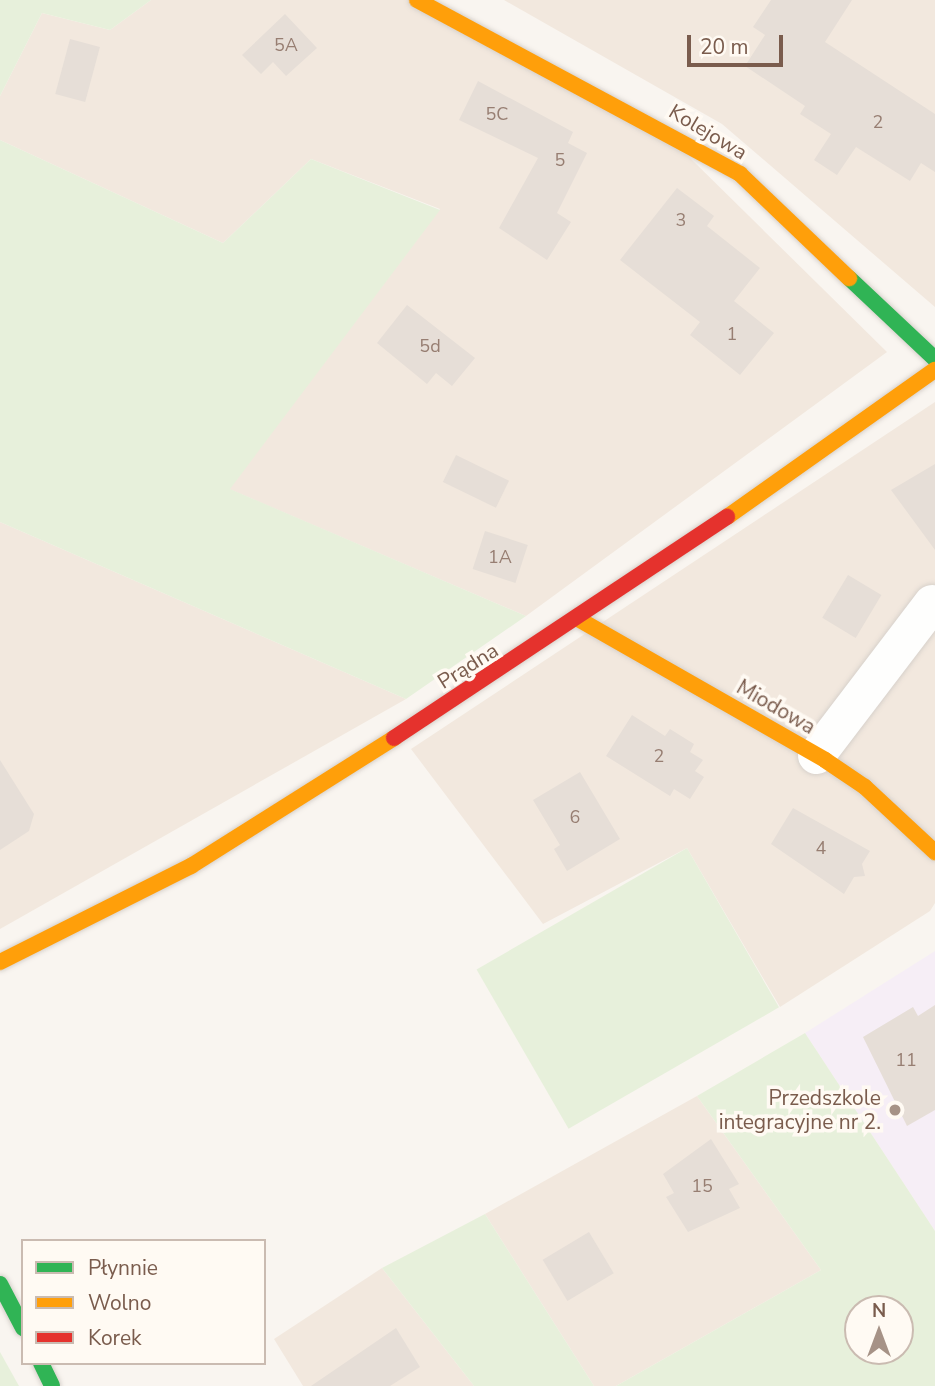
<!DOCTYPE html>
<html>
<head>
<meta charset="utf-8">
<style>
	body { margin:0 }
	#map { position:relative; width:935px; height:1386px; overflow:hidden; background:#f9f5f0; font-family:"Nunito Sans",sans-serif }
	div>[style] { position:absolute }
	.residential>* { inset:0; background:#f2e8de }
	.education>* { inset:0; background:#f6eef6 }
	.green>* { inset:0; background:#e7f0db; transform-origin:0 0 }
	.building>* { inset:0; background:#e6ded7; transform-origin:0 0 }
	.roads { filter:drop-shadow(0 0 2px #d7d1cb) drop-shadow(0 0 2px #d7d1cb) }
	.street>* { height:37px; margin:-18.5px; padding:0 18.5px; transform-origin:18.5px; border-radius:18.5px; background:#fefefd }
	.fast>* { height:16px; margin:-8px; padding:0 8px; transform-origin:8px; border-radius:8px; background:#30b455 }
	.slow>* { height:16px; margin:-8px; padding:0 8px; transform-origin:8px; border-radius:8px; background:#ff9f0a }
	.jam>* { height:16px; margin:-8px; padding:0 8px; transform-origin:8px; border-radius:8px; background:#e5322d }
	.dots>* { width:19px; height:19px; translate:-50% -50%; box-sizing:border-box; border:4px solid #fffaf3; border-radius:50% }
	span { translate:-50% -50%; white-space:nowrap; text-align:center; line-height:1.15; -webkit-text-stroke:7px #fffaf3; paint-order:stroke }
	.number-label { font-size:18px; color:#977e72 }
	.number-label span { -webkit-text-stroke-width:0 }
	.street-label { font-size:21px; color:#7a5c4d }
	.poi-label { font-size:21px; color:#7a5c4d }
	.right { translate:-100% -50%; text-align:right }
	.legend { position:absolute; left:21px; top:1239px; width:245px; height:126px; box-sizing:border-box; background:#fffaf3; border:2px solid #cabbb1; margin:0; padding:9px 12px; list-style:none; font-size:21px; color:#7a5c4d }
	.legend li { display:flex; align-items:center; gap:14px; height:35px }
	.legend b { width:35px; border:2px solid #cabbb1 }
	.north { position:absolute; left:844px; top:1295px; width:70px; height:70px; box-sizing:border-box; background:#fffaf3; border:2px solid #cabbb1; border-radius:50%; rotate:0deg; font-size:19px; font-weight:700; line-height:28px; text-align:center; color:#7a5c4d }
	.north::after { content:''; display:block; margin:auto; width:24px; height:32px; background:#a69286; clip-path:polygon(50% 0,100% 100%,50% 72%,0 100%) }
	.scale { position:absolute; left:687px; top:35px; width:96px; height:32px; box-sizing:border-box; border:4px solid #7a5c4d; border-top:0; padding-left:9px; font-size:21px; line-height:24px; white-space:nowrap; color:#7a5c4d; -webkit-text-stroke:5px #fffaf3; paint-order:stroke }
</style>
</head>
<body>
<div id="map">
	<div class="residential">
		<div style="clip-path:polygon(151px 0,415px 0,687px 155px,887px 352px,526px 616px,229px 489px,440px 209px,311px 159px,223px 243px,0 140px,0 96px,42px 13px,110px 30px)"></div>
		<div style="clip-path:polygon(504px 0,935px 0,935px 307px,722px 124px)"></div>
		<div style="clip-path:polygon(935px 402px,935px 903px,930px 911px,780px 1007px,687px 848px,543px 924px,411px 749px)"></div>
		<div style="clip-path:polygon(0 522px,406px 699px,0 929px)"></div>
		<div style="clip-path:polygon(697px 1096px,821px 1270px,616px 1386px,594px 1386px,485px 1214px)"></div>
		<div style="clip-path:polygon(382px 1268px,474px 1386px,303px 1386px,274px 1339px)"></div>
	</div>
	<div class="education">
		<div style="clip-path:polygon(935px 951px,935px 1231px,805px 1033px)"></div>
	</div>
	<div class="green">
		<div style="clip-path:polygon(0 0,151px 0,110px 30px,42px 13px,0 96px)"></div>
		<div style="clip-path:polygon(0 140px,223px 243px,311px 159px,440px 210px,230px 489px,526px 616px,406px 699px,0 522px)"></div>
		<div style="left:687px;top:848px;width:184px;height:243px;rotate:60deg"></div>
		<div style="clip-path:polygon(evenodd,805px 1033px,935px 1231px,935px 1386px,616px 1386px,821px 1270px,697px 1096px,805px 1033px,858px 1309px,900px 1309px,900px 1351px,858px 1351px,858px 1309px)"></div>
		<div style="clip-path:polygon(485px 1214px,594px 1386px,474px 1386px,382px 1268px)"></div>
		<div style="clip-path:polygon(0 1352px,19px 1386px,0 1386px)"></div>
	</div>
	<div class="building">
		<div style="clip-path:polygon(771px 0,852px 0,825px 42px,935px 114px,935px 172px,921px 163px,910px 181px,856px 147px,837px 175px,814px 160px,831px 134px,800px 114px,805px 106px,745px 66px,765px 35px,753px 27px)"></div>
		<div style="clip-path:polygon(285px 14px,317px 48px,286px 76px,273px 62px,261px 74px,242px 55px)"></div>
		<div style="left:70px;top:39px;width:31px;height:57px;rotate:15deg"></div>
		<div style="clip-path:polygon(478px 81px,573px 132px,568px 143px,587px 153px,557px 213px,571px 222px,547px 260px,499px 228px,538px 158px,459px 120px)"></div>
		<div style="clip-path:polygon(677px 188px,714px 216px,707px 226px,760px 268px,734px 301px,774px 333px,740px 375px,690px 335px,700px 322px,620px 260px)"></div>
		<div style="clip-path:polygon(407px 305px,475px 358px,452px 386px,436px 373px,427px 384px,377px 343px)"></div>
		<div style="left:456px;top:455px;width:59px;height:30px;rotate:26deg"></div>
		<div style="clip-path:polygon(935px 464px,935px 550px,891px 490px)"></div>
		<div style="left:485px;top:531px;width:45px;height:40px;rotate:18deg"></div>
		<div style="left:848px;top:575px;width:39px;height:50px;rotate:31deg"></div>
		<div style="clip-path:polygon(632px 715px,665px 736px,670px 729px,694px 744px,690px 752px,703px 760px,695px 771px,704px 777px,690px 799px,674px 789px,670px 796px,606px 756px)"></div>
		<div style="clip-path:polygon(0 760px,34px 814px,29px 831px,0 850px)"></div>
		<div style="clip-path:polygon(580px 772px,620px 839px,567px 871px,554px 849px,560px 845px,533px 800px)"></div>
		<div style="clip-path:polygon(793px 808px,870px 851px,862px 864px,865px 876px,854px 877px,844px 894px,771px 844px)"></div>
		<div style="clip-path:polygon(935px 1005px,935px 1110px,907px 1126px,863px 1037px,913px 1007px,918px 1016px)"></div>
		<div style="clip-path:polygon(711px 1139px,739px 1184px,729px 1189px,740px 1208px,688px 1232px,666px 1197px,674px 1193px,663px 1174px)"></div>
		<div style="left:589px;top:1232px;width:48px;height:54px;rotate:59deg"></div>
		<div style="clip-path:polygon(396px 1328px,420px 1367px,390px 1386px,311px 1386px)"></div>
	</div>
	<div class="roads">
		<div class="street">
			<div style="left:816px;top:755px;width:191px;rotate:-52.7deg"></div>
		</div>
		<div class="fast">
			<div style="left:849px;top:278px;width:118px;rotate:43.3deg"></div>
			<div style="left:0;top:1284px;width:50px;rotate:62.4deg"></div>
			<div style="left:41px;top:1363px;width:25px;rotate:64deg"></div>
		</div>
		<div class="slow">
			<div style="left:417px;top:0;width:367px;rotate:28.3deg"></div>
			<div style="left:740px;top:174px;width:151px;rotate:43.7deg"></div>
			<div style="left:727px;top:517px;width:255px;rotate:-35.3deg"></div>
			<div style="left:580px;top:620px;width:282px;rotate:29.7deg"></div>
			<div style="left:825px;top:760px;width:48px;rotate:34deg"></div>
			<div style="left:865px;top:787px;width:96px;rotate:42.9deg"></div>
			<div style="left:0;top:962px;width:214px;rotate:-26.7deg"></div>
			<div style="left:191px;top:866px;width:240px;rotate:-32.2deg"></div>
		</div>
		<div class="jam">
			<div style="left:394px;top:738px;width:400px;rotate:-33.6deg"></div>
		</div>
	</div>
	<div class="dots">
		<div style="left:895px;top:1110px;background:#a69286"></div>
	</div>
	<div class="number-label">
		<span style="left:286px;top:45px">5A</span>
		<span style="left:497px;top:114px">5C</span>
		<span style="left:878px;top:122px">2</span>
		<span style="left:560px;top:160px">5</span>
		<span style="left:681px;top:220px">3</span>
		<span style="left:732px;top:334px">1</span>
		<span style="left:430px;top:346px">5d</span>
		<span style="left:500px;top:557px">1A</span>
		<span style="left:659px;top:756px">2</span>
		<span style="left:575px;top:817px">6</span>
		<span style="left:821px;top:848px">4</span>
		<span style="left:906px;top:1060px">11</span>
		<span style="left:702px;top:1186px">15</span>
	</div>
	<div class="street-label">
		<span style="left:708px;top:132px;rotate:31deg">Kolejowa</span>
		<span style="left:468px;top:666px;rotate:-32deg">Prądna</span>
		<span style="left:776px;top:707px;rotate:30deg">Miodowa</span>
	</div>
	<div class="poi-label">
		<span class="right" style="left:881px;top:1110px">Przedszkole<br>integracyjne nr 2.</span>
	</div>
	<ul class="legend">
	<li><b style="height:9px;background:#30b455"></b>Płynnie</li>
	<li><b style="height:9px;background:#ff9f0a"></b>Wolno</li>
	<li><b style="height:9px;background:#e5322d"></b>Korek</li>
	</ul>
	<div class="north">N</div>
	<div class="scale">20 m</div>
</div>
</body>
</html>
